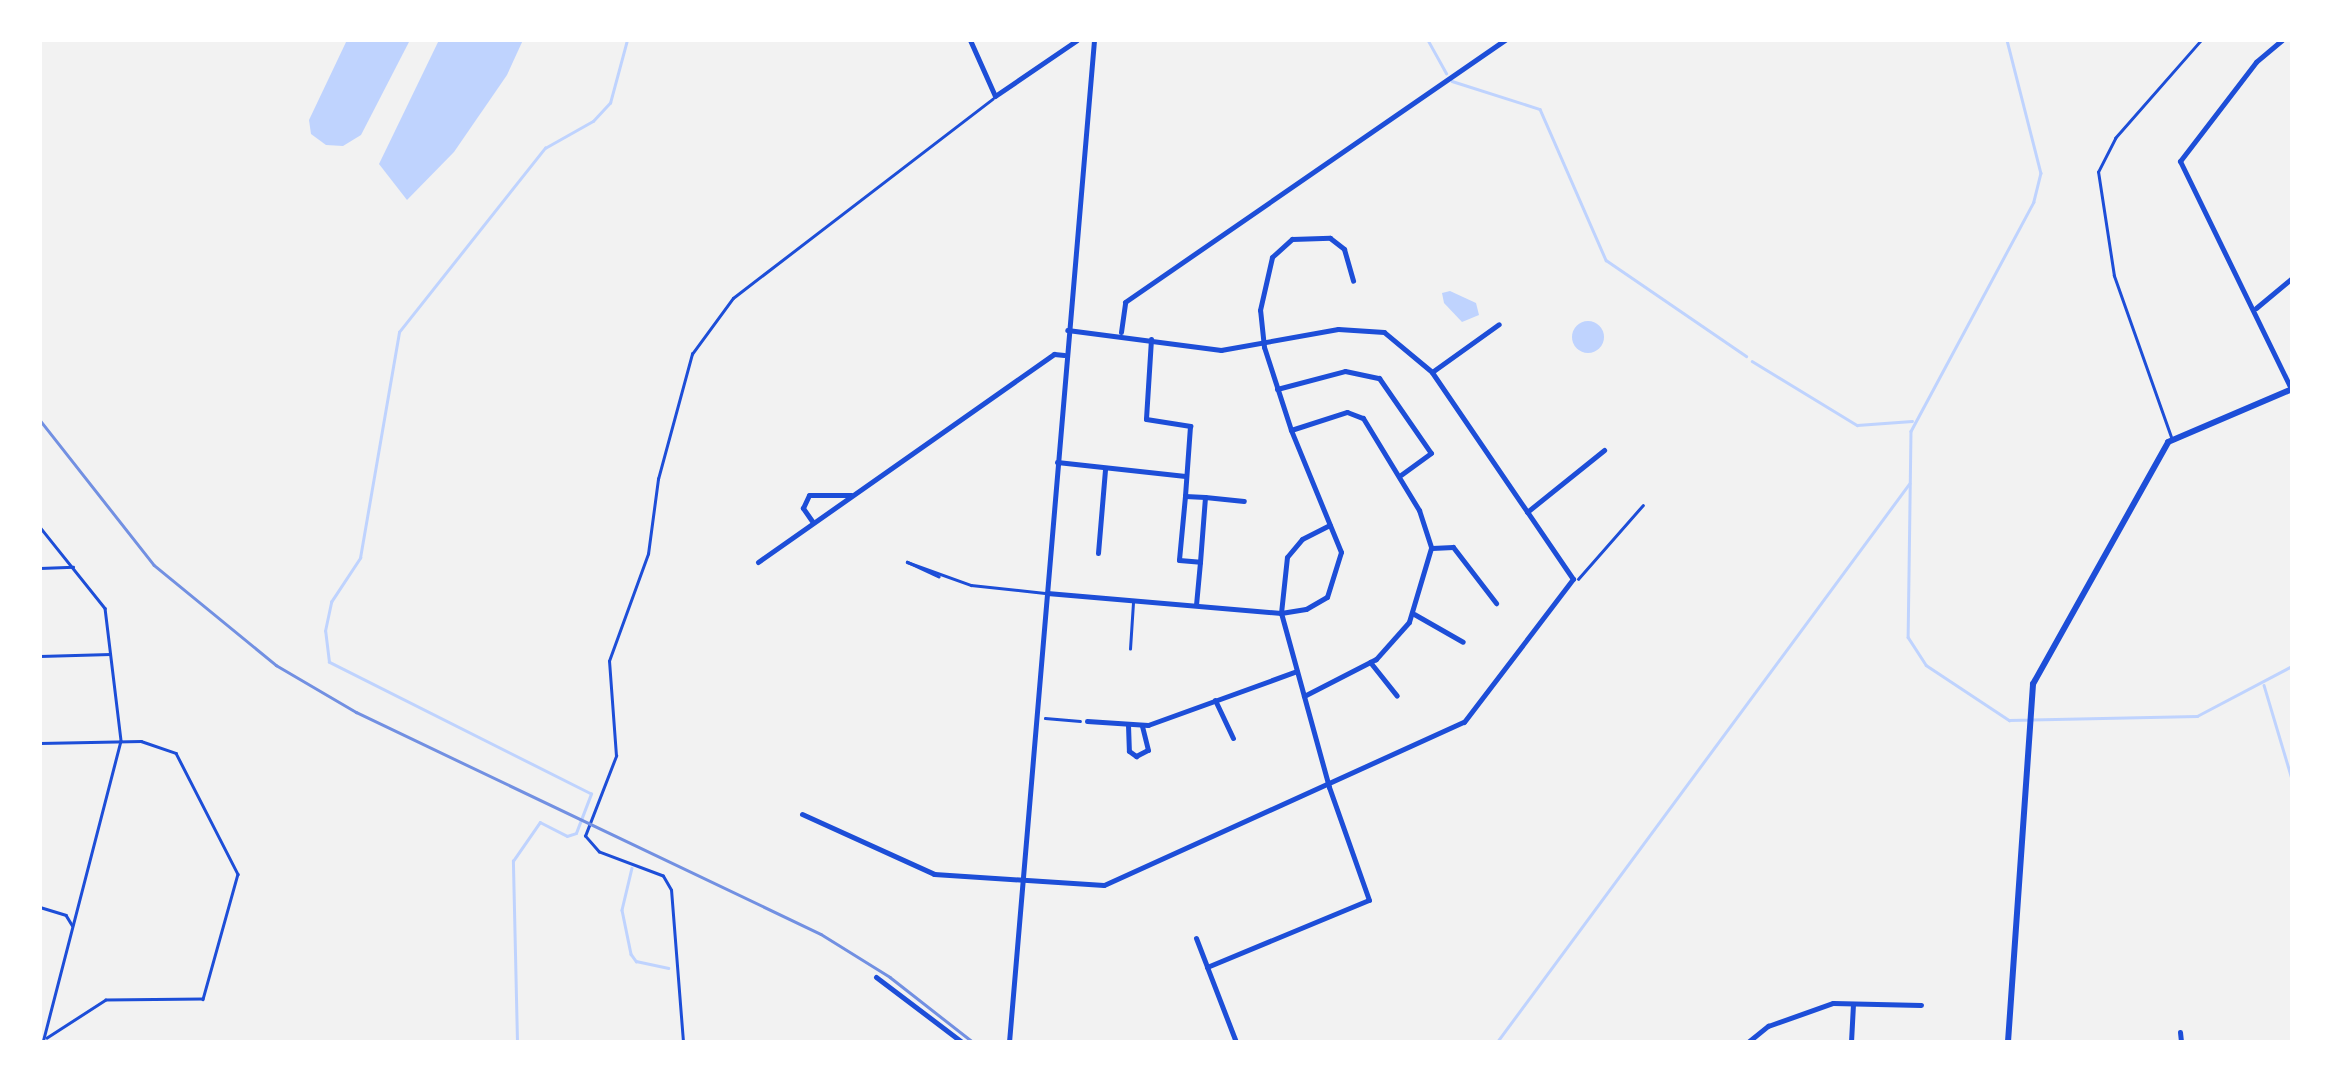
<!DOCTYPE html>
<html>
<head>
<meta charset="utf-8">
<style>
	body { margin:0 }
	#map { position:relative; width:2332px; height:1082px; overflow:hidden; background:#f2f2f2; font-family:Figtree,sans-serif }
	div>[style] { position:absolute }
	.water>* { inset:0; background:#bfd3fe }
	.round { border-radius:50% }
	.stream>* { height:2.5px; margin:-1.25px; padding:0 1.25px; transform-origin:1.25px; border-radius:1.25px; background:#bfd3fe }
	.path>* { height:2.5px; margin:-1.25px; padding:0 1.25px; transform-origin:1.25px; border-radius:1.25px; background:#1d4ed8 }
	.service>* { height:2.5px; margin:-1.25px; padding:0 1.25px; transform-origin:1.25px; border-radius:1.25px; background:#1d4ed8 }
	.minor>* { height:5px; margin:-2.5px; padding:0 2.5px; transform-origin:2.5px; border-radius:2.5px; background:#1d4ed8 }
	.tertiary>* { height:6px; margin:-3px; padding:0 3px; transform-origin:3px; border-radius:3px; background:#1d4ed8 }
	.rail>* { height:2.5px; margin:-1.25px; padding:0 1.25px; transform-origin:1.25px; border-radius:1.25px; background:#7290e2 }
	span { translate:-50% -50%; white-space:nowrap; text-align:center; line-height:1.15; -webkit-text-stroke:8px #fff; paint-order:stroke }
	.frame { position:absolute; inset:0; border:42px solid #fff; pointer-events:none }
</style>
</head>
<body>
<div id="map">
	<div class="water">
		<div style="clip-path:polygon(347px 40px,410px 40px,361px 135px,343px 146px,326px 145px,311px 134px,309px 120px)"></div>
		<div style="clip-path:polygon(439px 40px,523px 40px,507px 75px,454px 152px,407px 200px,379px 164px)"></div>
		<div style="clip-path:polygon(1450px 291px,1476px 303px,1479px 315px,1462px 322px,1444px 303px,1442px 293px)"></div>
		<div class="round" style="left:1572px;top:321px;width:32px;height:32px"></div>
	</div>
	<div class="stream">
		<div style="left:1428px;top:40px;width:38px;rotate:61deg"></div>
		<div style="left:2007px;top:40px;width:137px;rotate:75.7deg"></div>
		<div style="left:2041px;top:173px;width:30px;rotate:104deg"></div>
		<div style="left:2034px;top:202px;width:260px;rotate:118.2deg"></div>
		<div style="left:1911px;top:431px;width:206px;rotate:90.8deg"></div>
		<div style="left:1908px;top:637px;width:33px;rotate:57deg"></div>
		<div style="left:1926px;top:665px;width:100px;rotate:33.5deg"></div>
		<div style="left:2009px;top:720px;width:188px;rotate:-1.2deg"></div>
		<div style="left:2197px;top:716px;width:107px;rotate:-27.8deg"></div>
		<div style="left:1452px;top:81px;width:92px;rotate:17.7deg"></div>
		<div style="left:1540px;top:109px;width:165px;rotate:66.4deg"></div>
		<div style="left:1606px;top:260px;width:170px;rotate:34.4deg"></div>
		<div style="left:1752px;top:361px;width:123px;rotate:31.4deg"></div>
		<div style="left:1857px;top:425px;width:55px;rotate:-4.2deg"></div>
		<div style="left:2264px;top:685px;width:98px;rotate:73.4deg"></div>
		<div style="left:632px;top:868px;width:43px;rotate:103.4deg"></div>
		<div style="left:622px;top:910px;width:45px;rotate:78.4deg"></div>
		<div style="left:631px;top:954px;width:9px;rotate:54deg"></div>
		<div style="left:636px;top:961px;width:33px;rotate:12deg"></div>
		<div style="left:517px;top:1042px;width:181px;rotate:-91.3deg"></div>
		<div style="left:513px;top:861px;width:47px;rotate:-55.3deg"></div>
		<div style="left:540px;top:822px;width:30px;rotate:27deg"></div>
		<div style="left:567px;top:836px;width:9px;rotate:-18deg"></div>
		<div style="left:576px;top:833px;width:42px;rotate:-69deg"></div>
		<div style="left:591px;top:794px;width:293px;rotate:-153.3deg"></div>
		<div style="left:329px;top:662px;width:31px;rotate:-97deg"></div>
		<div style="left:325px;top:631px;width:30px;rotate:-78deg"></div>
		<div style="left:331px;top:602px;width:53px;rotate:-56.6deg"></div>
		<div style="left:360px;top:558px;width:229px;rotate:-80.2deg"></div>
		<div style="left:399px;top:332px;width:235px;rotate:-51.6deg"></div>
		<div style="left:545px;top:148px;width:55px;rotate:-29.4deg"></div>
		<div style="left:593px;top:121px;width:25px;rotate:-47deg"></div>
		<div style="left:610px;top:103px;width:65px;rotate:-74.9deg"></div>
		<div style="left:1497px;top:1042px;width:694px;rotate:-53.56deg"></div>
	</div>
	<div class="path">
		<div style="left:1578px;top:579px;width:98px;rotate:-48.7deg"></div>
		<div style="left:1045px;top:718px;width:35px;rotate:5deg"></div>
		<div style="left:683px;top:1042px;width:152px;rotate:-94.5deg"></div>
		<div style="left:671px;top:890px;width:16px;rotate:-120deg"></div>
		<div style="left:663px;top:876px;width:68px;rotate:-159.4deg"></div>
		<div style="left:599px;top:852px;width:21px;rotate:-131deg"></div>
		<div style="left:585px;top:836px;width:86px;rotate:-68.8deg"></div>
		<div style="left:616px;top:756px;width:95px;rotate:-94.2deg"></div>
		<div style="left:609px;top:661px;width:114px;rotate:-70deg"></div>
		<div style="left:648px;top:554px;width:76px;rotate:-82.4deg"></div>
		<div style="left:658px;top:479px;width:130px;rotate:-74.8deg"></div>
		<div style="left:692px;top:354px;width:69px;rotate:-53.8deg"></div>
		<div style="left:733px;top:298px;width:327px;rotate:-37.5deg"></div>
	</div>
	<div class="service">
		<div style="left:2171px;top:437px;width:171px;rotate:-109.5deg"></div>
		<div style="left:2114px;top:276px;width:105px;rotate:-98.7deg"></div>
		<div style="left:2098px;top:172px;width:38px;rotate:-63deg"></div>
		<div style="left:2115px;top:138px;width:130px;rotate:-48.7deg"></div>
		<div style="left:40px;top:527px;width:104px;rotate:51.3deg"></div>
		<div style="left:105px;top:608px;width:134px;rotate:83.1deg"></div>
		<div style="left:121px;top:741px;width:311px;rotate:104.5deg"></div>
		<div style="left:40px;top:568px;width:33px;rotate:-2deg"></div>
		<div style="left:939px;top:577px;width:35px;rotate:-155deg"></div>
		<div style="left:907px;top:562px;width:68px;rotate:19.8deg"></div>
		<div style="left:971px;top:585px;width:74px;rotate:6.2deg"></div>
		<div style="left:1130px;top:649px;width:47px;rotate:-86.3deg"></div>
		<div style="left:40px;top:656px;width:70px;rotate:-1.6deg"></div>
		<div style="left:40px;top:743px;width:101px;rotate:-1.1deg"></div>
		<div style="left:141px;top:741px;width:37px;rotate:19deg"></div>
		<div style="left:176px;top:753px;width:136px;rotate:62.9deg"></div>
		<div style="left:238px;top:874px;width:130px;rotate:105.6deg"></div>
		<div style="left:203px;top:999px;width:97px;rotate:179.4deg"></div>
		<div style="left:106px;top:1000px;width:70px;rotate:147.2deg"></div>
		<div style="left:40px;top:907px;width:27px;rotate:17deg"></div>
		<div style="left:66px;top:915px;width:12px;rotate:59deg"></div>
	</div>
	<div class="minor">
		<div style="left:970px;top:40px;width:61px;rotate:65.9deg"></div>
		<div style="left:995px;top:96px;width:99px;rotate:-34.3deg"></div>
		<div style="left:2282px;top:40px;width:34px;rotate:140deg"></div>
		<div style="left:2256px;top:62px;width:125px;rotate:127.5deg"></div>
		<div style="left:2180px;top:161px;width:254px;rotate:64deg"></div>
		<div style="left:2256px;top:308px;width:47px;rotate:-39.8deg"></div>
		<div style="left:1121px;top:332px;width:30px;rotate:-82deg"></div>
		<div style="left:1125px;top:302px;width:462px;rotate:-34.6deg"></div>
		<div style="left:1151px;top:339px;width:80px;rotate:93.6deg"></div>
		<div style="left:1146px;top:419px;width:45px;rotate:9deg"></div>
		<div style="left:1190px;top:426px;width:70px;rotate:94.1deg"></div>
		<div style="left:1432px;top:372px;width:82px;rotate:-35.6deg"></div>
		<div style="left:1277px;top:389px;width:70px;rotate:-14.8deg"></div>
		<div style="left:1345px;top:371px;width:35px;rotate:12deg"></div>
		<div style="left:1379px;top:378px;width:91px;rotate:55.3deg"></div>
		<div style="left:1431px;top:453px;width:37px;rotate:144deg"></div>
		<div style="left:1291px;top:430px;width:59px;rotate:-17.8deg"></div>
		<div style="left:1347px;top:412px;width:17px;rotate:21deg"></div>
		<div style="left:1363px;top:418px;width:108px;rotate:58.7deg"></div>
		<div style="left:1419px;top:510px;width:40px;rotate:72deg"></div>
		<div style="left:1431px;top:548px;width:77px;rotate:106.6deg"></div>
		<div style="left:1409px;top:622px;width:50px;rotate:131.7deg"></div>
		<div style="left:1376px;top:659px;width:81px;rotate:152.8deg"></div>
		<div style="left:1057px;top:462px;width:129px;rotate:6.2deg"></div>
		<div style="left:1205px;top:497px;width:39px;rotate:6deg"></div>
		<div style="left:1527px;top:512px;width:99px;rotate:-38.8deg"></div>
		<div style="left:812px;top:521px;width:16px;rotate:-125deg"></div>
		<div style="left:803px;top:508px;width:14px;rotate:-65deg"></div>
		<div style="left:809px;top:495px;width:42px"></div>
		<div style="left:1432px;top:548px;width:21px;rotate:-3deg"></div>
		<div style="left:1453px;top:547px;width:71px;rotate:52.5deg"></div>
		<div style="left:1098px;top:553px;width:84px;rotate:-85.2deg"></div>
		<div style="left:758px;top:562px;width:362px;rotate:-35.1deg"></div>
		<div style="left:1054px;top:354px;width:10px;rotate:6deg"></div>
		<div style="left:1047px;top:593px;width:235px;rotate:4.9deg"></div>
		<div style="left:1281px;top:613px;width:25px;rotate:-9deg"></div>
		<div style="left:1306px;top:609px;width:24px;rotate:-30deg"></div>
		<div style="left:1327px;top:597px;width:47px;rotate:-72.7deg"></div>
		<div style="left:1341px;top:552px;width:132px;rotate:-112.3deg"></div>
		<div style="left:1291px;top:430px;width:87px;rotate:-108deg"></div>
		<div style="left:1264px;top:347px;width:37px;rotate:-96deg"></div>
		<div style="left:1260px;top:310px;width:54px;rotate:-77.2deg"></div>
		<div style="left:1272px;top:257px;width:27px;rotate:-42deg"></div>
		<div style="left:1292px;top:239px;width:38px;rotate:-2deg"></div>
		<div style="left:1330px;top:238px;width:18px;rotate:38deg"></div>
		<div style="left:1344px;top:249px;width:33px;rotate:74deg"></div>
		<div style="left:1196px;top:605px;width:43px;rotate:-84.7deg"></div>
		<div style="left:1200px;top:562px;width:65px;rotate:-85.6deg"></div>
		<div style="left:1205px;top:497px;width:20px;rotate:-177deg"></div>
		<div style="left:1185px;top:496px;width:64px;rotate:95.4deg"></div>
		<div style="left:1179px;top:560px;width:21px;rotate:5deg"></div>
		<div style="left:1414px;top:614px;width:56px;rotate:29.7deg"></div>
		<div style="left:1370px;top:662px;width:43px;rotate:51.5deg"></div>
		<div style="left:1215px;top:700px;width:42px;rotate:64.7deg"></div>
		<div style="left:1087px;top:721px;width:61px;rotate:3.8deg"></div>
		<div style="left:1148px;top:725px;width:158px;rotate:-19.9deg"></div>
		<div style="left:1128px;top:725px;width:26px;rotate:88deg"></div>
		<div style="left:1129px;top:751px;width:9px;rotate:36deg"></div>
		<div style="left:1136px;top:756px;width:13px;rotate:-27deg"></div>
		<div style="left:1148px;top:750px;width:25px;rotate:-104deg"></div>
		<div style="left:802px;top:814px;width:145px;rotate:24.4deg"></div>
		<div style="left:934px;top:874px;width:170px;rotate:3.7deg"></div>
		<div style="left:1104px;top:885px;width:395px;rotate:-24.4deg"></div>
		<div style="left:1464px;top:722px;width:180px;rotate:-52.7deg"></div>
		<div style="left:1573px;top:579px;width:250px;rotate:-124.3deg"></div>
		<div style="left:1432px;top:372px;width:62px;rotate:-140.2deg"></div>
		<div style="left:1384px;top:332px;width:46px;rotate:-176.3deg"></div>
		<div style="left:1338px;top:329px;width:119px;rotate:169.8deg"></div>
		<div style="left:1221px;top:350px;width:155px;rotate:-172.6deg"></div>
		<div style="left:1196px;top:938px;width:31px;rotate:69deg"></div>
		<div style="left:876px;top:977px;width:108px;rotate:37.1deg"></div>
		<div style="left:2180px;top:1032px;width:10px;rotate:84deg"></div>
		<div style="left:1009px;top:1042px;width:1006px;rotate:-85.15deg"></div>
		<div style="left:1236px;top:1042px;width:80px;rotate:-111.1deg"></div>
		<div style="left:1207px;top:967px;width:175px;rotate:-22.5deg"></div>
		<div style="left:1369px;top:900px;width:120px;rotate:-109.5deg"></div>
		<div style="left:1329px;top:787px;width:180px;rotate:-105.4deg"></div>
		<div style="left:1281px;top:613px;width:56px;rotate:-83.9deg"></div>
		<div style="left:1287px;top:557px;width:23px;rotate:-50deg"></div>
		<div style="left:1302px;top:539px;width:31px;rotate:-27deg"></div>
		<div style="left:1748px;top:1042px;width:26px;rotate:-39deg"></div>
		<div style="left:1768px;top:1026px;width:69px;rotate:-19.5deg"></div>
		<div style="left:1833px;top:1003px;width:88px;rotate:1.3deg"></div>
		<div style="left:1851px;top:1042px;width:38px;rotate:-87deg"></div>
	</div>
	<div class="tertiary">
		<div style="left:2008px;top:1042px;width:359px;rotate:-86deg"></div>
		<div style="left:2033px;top:684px;width:277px;rotate:-60.8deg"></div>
		<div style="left:2168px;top:442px;width:135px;rotate:-23.1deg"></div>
	</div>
	<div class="rail">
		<div style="left:40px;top:420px;width:184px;rotate:51.8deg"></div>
		<div style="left:154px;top:565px;width:158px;rotate:39.3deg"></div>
		<div style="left:276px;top:665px;width:93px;rotate:30.4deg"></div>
		<div style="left:356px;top:712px;width:515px;rotate:25.52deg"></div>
		<div style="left:821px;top:934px;width:81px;rotate:31.9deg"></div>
		<div style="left:890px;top:977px;width:105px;rotate:38.1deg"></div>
	</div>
	<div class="frame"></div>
</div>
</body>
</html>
